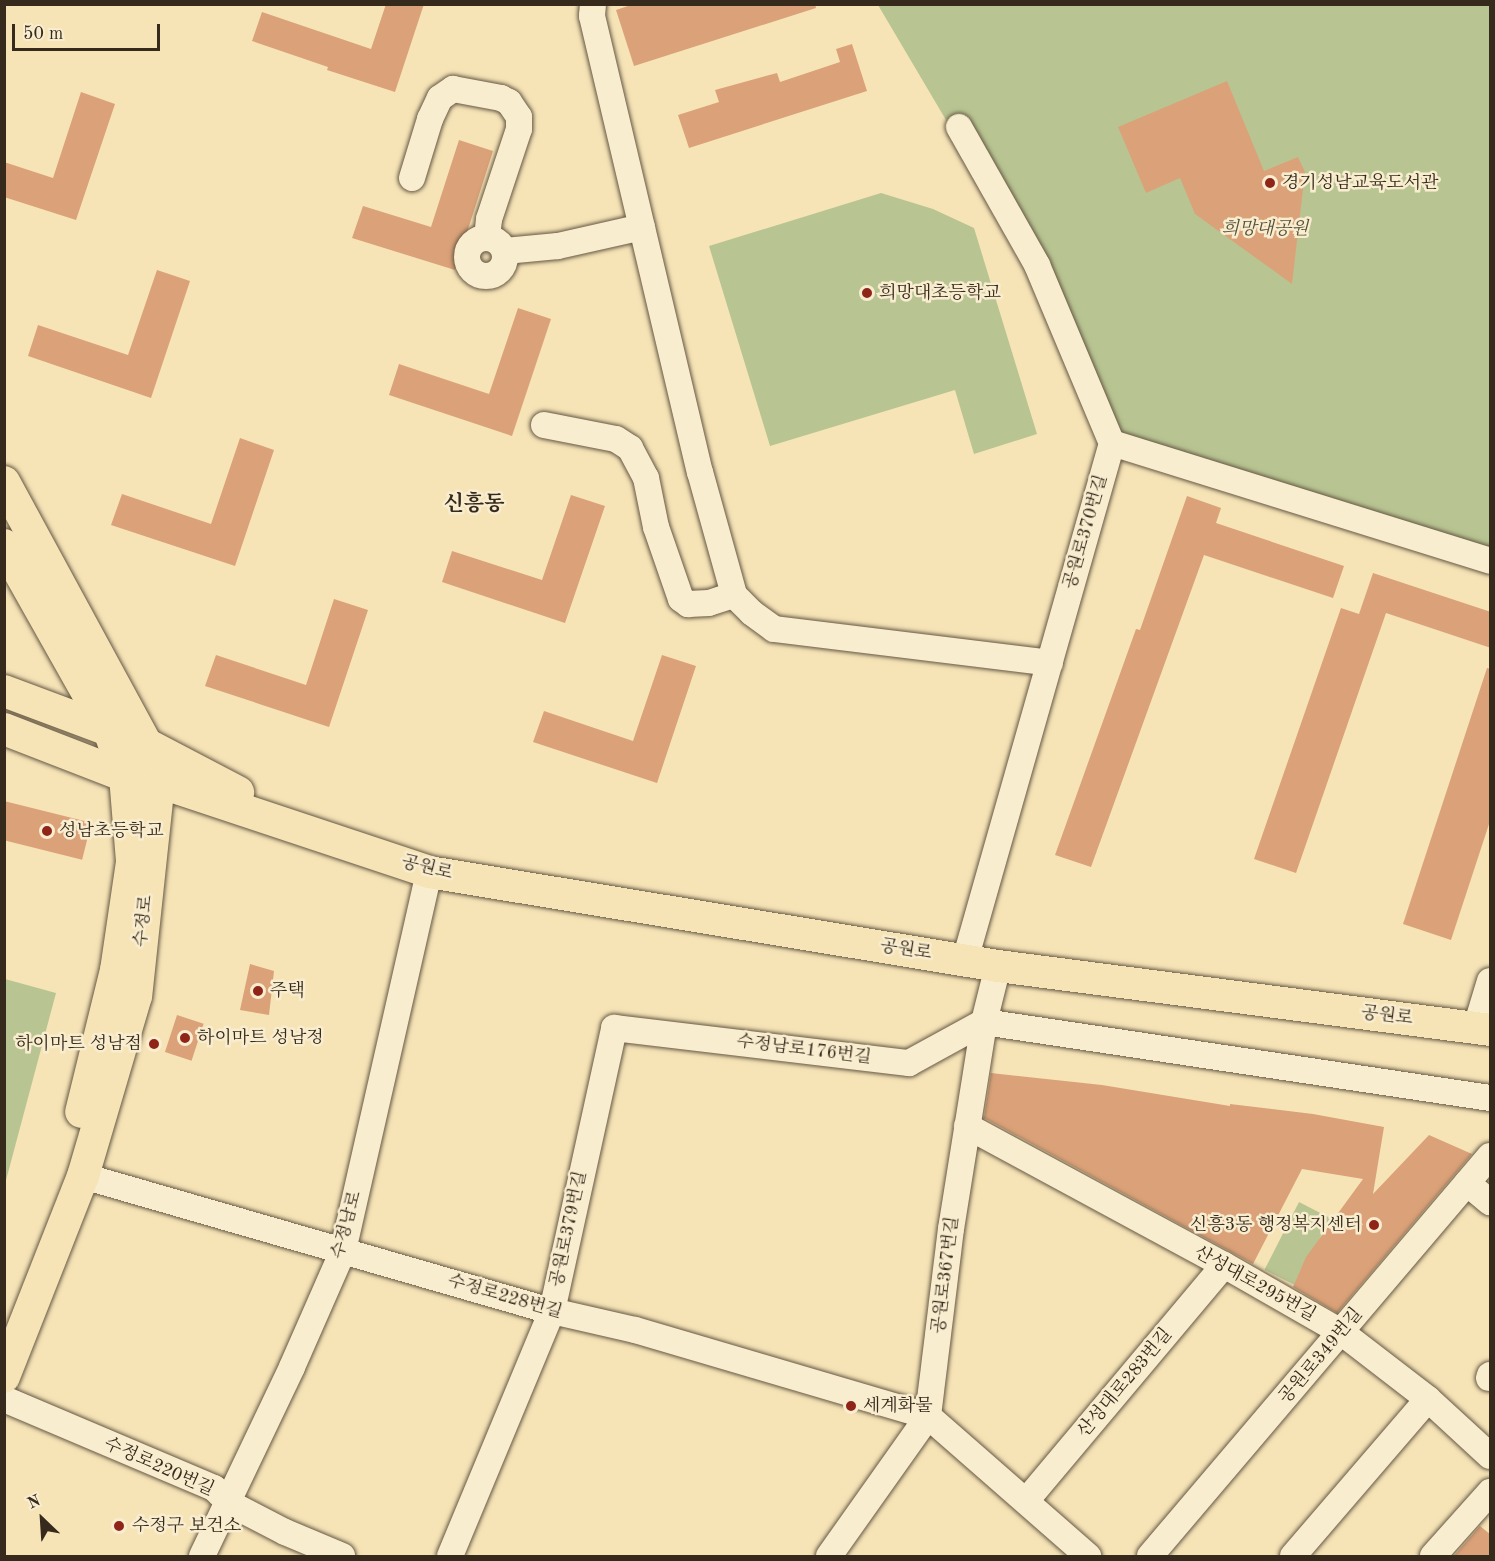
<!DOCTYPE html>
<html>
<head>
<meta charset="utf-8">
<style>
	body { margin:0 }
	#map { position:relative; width:1495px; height:1561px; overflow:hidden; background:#f6e4b7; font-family:"Old Standard TT","Noto Serif KR",serif }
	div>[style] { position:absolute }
	.green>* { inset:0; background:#b8c592; transform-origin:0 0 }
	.building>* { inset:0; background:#dba279; transform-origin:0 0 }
	.roads { filter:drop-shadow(0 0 2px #665844) drop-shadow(0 0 2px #665844) }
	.minor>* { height:26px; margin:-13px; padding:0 13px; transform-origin:13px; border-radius:13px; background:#f9edd0 }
	.minor>.ring { margin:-13px; padding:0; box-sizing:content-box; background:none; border:26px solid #f9edd0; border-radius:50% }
	.major>* { height:32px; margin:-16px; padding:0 16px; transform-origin:16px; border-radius:16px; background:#f6e4b7 }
	.dots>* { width:16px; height:16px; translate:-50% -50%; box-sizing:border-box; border:3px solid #f9edd0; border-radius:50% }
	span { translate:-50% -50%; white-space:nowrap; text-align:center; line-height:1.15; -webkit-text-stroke:5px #f9edd0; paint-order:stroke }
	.poi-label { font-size:18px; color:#362a1d }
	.left { translate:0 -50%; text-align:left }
	.right { translate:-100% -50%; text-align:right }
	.park-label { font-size:18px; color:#56513a; font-style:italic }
	.street-label { font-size:18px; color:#362a1d }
	.quarter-label { font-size:21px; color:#362a1d; font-weight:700 }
	.frame { position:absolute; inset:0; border:6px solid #362a1d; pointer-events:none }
	.north { position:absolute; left:12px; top:1489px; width:60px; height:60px; -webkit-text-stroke:4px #f9edd0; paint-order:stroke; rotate:335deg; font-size:16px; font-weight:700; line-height:24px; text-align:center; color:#362a1d }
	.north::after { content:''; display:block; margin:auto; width:21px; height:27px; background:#362a1d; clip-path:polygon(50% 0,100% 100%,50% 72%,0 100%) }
	.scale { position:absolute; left:12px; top:24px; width:148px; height:27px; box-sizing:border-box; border:3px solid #362a1d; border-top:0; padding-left:8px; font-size:18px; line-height:21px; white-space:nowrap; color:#362a1d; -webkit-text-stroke:4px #f9edd0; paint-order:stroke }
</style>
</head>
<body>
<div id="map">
	<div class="green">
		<div style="clip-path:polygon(878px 5px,1490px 5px,1490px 556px,1119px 442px,1027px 257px)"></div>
		<div style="clip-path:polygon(881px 193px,933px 209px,974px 228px,1037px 434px,974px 454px,955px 390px,770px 446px,709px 246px)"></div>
		<div style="clip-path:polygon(5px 979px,56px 993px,5px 1184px,4px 979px)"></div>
		<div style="left:1299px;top:1202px;width:35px;height:76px;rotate:27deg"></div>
	</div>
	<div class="building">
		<div style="clip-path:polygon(386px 4px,424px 4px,395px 92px,327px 70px,328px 67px,252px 41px,262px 12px,371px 49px)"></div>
		<div style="clip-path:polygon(634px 4px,815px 4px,816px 8px,634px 66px,616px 10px)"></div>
		<div style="clip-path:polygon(852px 44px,867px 91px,689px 148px,678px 115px,719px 102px,715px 90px,777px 73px,780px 82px,840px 62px,836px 49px)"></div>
		<div style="clip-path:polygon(1227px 81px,1264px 171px,1298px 157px,1305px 172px,1292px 284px,1195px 214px,1180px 178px,1146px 193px,1118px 127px)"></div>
		<div style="clip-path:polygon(81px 92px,115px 104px,76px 220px,4px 197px,4px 162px,53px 178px)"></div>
		<div style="clip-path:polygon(459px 140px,493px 151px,455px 270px,352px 238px,363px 206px,431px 227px)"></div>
		<div style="clip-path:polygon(157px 270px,190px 281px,151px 398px,28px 356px,38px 325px,128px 355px)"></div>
		<div style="clip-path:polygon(518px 308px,551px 319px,512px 436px,389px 395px,399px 364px,489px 394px)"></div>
		<div style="clip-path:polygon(240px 438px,274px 450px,235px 566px,111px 525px,122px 494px,211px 524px)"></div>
		<div style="clip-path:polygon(571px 495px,605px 506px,565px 623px,442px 582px,452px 551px,542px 580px)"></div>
		<div style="clip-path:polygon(1187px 496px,1221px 508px,1216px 523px,1344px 566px,1333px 598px,1204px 555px,1091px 867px,1055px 855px,1136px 629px,1140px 630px)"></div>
		<div style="clip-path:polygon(1373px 573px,1491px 612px,1491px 648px,1386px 613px,1296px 873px,1254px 859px,1341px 608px,1359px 614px)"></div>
		<div style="clip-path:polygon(334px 599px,368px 610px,329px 727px,205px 686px,216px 655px,306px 685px)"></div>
		<div style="clip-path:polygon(662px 655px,696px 666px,657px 783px,533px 742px,544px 711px,633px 741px)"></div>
		<div style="clip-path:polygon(1487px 668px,1491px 669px,1491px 818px,1451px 940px,1403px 924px)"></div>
		<div style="left:4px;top:801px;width:90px;height:38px;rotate:14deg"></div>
		<div style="clip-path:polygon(250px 964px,274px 971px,269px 1015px,240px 1010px)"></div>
		<div style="left:177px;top:1015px;width:28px;height:39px;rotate:18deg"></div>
		<div style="clip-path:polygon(991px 1073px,1102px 1085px,1230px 1106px,1230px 1104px,1313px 1114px,1384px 1127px,1373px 1194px,1429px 1135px,1472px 1154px,1337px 1313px,1293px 1287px,1306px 1257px,1363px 1179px,1302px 1169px,1253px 1264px,984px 1118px)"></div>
		<div style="clip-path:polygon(1480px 1526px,1491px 1535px,1491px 1557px,1453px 1557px)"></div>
	</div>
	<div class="roads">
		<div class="minor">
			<div style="left:593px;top:4px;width:12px;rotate:95deg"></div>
			<div style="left:592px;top:16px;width:469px;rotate:76.7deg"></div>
			<div style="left:700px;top:472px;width:128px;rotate:74.5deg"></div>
			<div style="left:734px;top:595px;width:25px;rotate:45deg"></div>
			<div style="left:752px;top:613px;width:27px;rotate:36deg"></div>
			<div style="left:774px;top:629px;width:278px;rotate:7deg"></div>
			<div style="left:959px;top:127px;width:159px;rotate:60.5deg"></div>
			<div style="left:1037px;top:265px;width:193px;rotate:67.2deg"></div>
			<div style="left:1112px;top:443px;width:537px;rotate:105.87deg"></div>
			<div style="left:412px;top:178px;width:62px;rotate:-73deg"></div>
			<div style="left:430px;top:119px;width:23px;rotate:-65deg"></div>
			<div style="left:440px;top:98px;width:16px;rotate:-35deg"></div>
			<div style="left:453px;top:89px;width:49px;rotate:10.6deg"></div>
			<div style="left:501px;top:98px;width:9px;rotate:27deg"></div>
			<div style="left:509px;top:102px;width:18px;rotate:56deg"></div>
			<div style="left:519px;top:117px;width:12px;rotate:90deg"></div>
			<div style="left:519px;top:129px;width:95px;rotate:108.4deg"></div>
			<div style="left:489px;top:219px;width:18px;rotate:96deg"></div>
			<div class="ring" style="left:467px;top:238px;width:12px;height:12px"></div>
			<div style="left:505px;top:251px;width:53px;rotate:-5.4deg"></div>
			<div style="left:558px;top:246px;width:86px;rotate:-12.7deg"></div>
			<div style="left:544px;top:425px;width:73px;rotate:11deg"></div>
			<div style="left:616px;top:439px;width:17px;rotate:33deg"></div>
			<div style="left:630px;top:448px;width:34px;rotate:62deg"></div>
			<div style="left:646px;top:478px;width:50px;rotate:78.5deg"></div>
			<div style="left:656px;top:527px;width:76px;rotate:70.9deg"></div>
			<div style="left:681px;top:599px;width:9px;rotate:36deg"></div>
			<div style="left:688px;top:604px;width:21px;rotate:-3deg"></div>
			<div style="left:709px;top:603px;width:26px;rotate:-18deg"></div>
			<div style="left:1112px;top:443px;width:396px;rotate:17.3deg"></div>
			<div style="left:1476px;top:1027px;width:48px;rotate:-73.1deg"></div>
			<div style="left:967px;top:1126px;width:292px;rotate:28.4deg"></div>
			<div style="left:1224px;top:1265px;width:135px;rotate:29.8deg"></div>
			<div style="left:1341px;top:1332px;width:110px;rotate:37.6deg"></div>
			<div style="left:1428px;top:1399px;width:84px;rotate:42.6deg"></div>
			<div style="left:83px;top:1176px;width:488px;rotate:16.1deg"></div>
			<div style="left:552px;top:1311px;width:85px;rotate:12.9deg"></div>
			<div style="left:635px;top:1330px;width:305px;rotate:16.4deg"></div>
			<div style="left:928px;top:1416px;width:213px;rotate:41.2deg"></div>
			<div style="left:1467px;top:1183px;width:30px;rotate:40deg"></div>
			<div style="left:1489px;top:1378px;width:3px;rotate:-72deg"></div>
			<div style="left:4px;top:1399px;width:228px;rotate:23deg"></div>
			<div style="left:214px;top:1488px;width:21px;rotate:45deg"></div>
			<div style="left:229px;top:1503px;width:63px;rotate:27.4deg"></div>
			<div style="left:285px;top:1532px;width:62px;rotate:22.8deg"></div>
			<div style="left:1026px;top:1501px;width:308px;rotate:-50deg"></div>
			<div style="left:202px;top:1556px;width:209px;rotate:-64.5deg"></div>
			<div style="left:292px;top:1367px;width:127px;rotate:-66.3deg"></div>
			<div style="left:343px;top:1251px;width:389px;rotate:-77.2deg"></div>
			<div style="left:450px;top:1556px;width:265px;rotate:-67.4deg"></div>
			<div style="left:552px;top:1311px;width:290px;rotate:-77.6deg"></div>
			<div style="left:614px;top:1028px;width:297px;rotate:6.8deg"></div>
			<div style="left:909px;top:1063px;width:85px;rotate:-28.7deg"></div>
			<div style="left:984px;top:1022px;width:512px;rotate:8.54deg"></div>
			<div style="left:829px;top:1556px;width:171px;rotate:-54.7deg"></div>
			<div style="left:928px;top:1416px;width:188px;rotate:-83deg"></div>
			<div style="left:951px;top:1229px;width:210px;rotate:-80.9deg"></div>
			<div style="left:984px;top:1022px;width:58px;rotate:-76deg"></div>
			<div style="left:1150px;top:1556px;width:525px;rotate:-49.64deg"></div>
			<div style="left:1293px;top:1556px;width:207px;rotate:-49.3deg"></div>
			<div style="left:1433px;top:1556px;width:86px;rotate:-48.3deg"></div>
		</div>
		<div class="major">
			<div style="left:4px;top:482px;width:298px;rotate:61.5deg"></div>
			<div style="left:146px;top:744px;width:40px;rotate:71.1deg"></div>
			<div style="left:159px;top:782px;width:215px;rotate:96.1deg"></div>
			<div style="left:136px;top:996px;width:188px;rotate:106.4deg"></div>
			<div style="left:83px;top:1176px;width:216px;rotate:111.5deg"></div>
			<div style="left:4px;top:545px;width:216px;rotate:60.6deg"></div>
			<div style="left:110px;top:733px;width:46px;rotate:70.8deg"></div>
			<div style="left:125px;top:776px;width:86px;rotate:85.3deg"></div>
			<div style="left:132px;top:862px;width:109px;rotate:98.4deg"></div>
			<div style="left:116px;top:970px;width:146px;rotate:103.8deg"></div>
			<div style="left:4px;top:691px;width:152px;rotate:20.5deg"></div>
			<div style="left:146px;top:744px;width:104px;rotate:27.6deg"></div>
			<div style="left:4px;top:729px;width:130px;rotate:21.2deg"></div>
			<div style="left:125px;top:776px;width:35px;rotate:10deg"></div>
			<div style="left:159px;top:782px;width:285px;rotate:18.4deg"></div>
			<div style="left:429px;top:872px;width:577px;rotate:9.38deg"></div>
			<div style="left:998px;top:966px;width:496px;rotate:7.4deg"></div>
		</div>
	</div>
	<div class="dots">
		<div style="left:1270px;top:183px;background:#8f2418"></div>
		<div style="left:867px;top:293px;background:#8f2418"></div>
		<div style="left:47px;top:831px;background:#8f2418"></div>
		<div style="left:258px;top:991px;background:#8f2418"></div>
		<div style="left:185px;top:1038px;background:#8f2418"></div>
		<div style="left:154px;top:1044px;background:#8f2418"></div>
		<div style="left:1374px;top:1225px;background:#8f2418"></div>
		<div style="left:851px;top:1406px;background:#8f2418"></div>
		<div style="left:119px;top:1526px;background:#8f2418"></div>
	</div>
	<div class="poi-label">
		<span class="left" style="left:1282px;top:183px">경기성남교육도서관</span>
		<span class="left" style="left:879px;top:293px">희망대초등학교</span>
		<span class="left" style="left:59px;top:831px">성남초등학교</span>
		<span class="left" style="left:270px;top:991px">주택</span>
		<span class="left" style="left:197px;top:1038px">하이마트 성남정</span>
		<span class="right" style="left:142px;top:1044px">하이마트 성남점</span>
		<span class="right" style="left:1362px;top:1225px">신흥3동 행정복지센터</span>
		<span class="left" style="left:863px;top:1406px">세계화물</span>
		<span class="left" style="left:132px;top:1526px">수정구 보건소</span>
	</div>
	<div class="park-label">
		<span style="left:1265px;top:229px">희망대공원</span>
	</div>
	<div class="street-label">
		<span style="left:1086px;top:532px;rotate:-74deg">공원로370번길</span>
		<span style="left:427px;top:868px;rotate:14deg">공원로</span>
		<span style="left:144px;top:921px;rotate:-84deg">수정로</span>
		<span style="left:906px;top:950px;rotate:9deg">공원로</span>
		<span style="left:1387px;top:1016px;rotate:7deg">공원로</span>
		<span style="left:804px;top:1050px;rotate:7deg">수정남로176번길</span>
		<span style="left:347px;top:1225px;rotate:-75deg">수정남로</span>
		<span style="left:569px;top:1229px;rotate:-78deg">공원로379번길</span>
		<span style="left:946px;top:1275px;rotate:-83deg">공원로367번길</span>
		<span style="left:1255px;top:1284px;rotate:29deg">산성대로295번길</span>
		<span style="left:505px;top:1297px;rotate:16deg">수정로228번길</span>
		<span style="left:1321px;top:1356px;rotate:-50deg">공원로349번길</span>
		<span style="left:1125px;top:1383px;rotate:-50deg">산성대로283번길</span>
		<span style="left:159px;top:1467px;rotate:24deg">수정로220번길</span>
	</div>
	<div class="quarter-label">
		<span style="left:474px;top:505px">신흥동</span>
	</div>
	<div class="frame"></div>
	<div class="north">N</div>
	<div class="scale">50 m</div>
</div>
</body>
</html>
